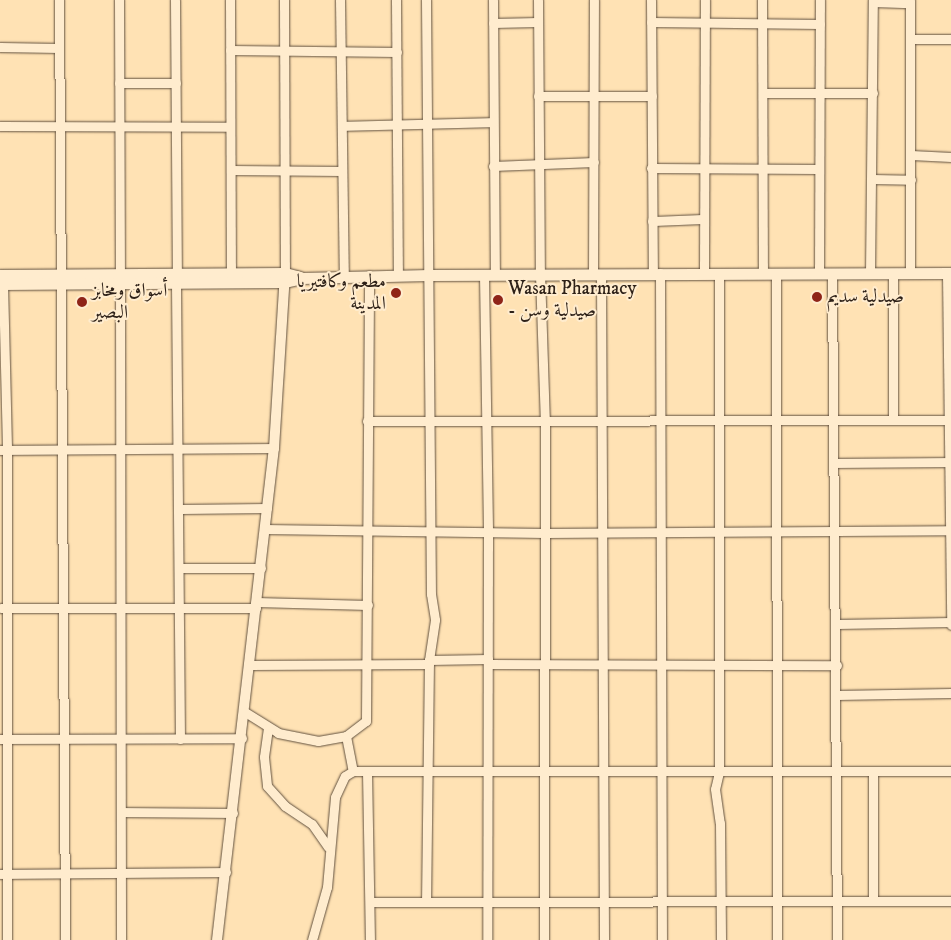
<!DOCTYPE html>
<html>
<head>
<meta charset="utf-8">
<style>
	body { margin:0 }
	#map { position:relative; width:951px; height:940px; overflow:hidden; background:#ffe2b4; font-family:"IM FELL DW Pica",Amiri,serif }
	div>[style] { position:absolute }
	.roads { filter:drop-shadow(0 0 1px #62513f) drop-shadow(0 0 1px #62513f) }
	.minor>* { height:9px; margin:-4.5px; padding:0 4.5px; transform-origin:4.5px; border-radius:4.5px; background:#ffecce }
	.tertiary>* { height:10px; margin:-5px; padding:0 5px; transform-origin:5px; border-radius:5px; background:#ffecce }
	.secondary>* { height:11px; margin:-5.5px; padding:0 5.5px; transform-origin:5.5px; border-radius:5.5px; background:#ffecce }
	.dots>* { width:14px; height:14px; translate:-50% -50%; box-sizing:border-box; border:2px solid #ffecce; border-radius:50% }
	span { translate:-50% -50%; white-space:nowrap; text-align:center; line-height:1.15; -webkit-text-stroke:4px #ffecce; paint-order:stroke }
	.poi-label { font-size:19px; color:#2e2118 }
	.right { translate:-100% -50%; text-align:right }
	.left { translate:0 -50%; text-align:left }
</style>
</head>
<body>
<div id="map">
	<div class="roads">
		<div class="minor">
			<div style="left:59px;top:0;width:940px;rotate:89.63deg"></div>
			<div style="left:119px;top:0;width:274px;rotate:89.8deg"></div>
			<div style="left:175px;top:0;width:274px;rotate:89.6deg"></div>
			<div style="left:230px;top:0;width:274px;rotate:89.8deg"></div>
			<div style="left:284px;top:0;width:273px;rotate:89.8deg"></div>
			<div style="left:340px;top:0;width:276px;rotate:89.2deg"></div>
			<div style="left:396px;top:0;width:275px;rotate:89.6deg"></div>
			<div style="left:426px;top:0;width:594px;rotate:89.52deg"></div>
			<div style="left:431px;top:594px;width:26px;rotate:81deg"></div>
			<div style="left:435px;top:620px;width:40px;rotate:98.5deg"></div>
			<div style="left:429px;top:660px;width:242px;rotate:90.7deg"></div>
			<div style="left:493px;top:0;width:274px;rotate:89.6deg"></div>
			<div style="left:538px;top:0;width:274px;rotate:89.6deg"></div>
			<div style="left:540px;top:274px;width:147px;rotate:88.1deg"></div>
			<div style="left:545px;top:421px;width:519px;rotate:90.11deg"></div>
			<div style="left:651px;top:0;width:273px;rotate:89.6deg"></div>
			<div style="left:762px;top:0;width:274px;rotate:89.8deg"></div>
			<div style="left:873px;top:2px;width:37px;rotate:2deg"></div>
			<div style="left:651px;top:22px;width:169px;rotate:0.7deg"></div>
			<div style="left:493px;top:23px;width:45px;rotate:-1.3deg"></div>
			<div style="left:911px;top:39px;width:40px"></div>
			<div style="left:0;top:47px;width:59px;rotate:1deg"></div>
			<div style="left:230px;top:50px;width:167px;rotate:0.7deg"></div>
			<div style="left:119px;top:83px;width:57px"></div>
			<div style="left:763px;top:93px;width:110px"></div>
			<div style="left:538px;top:96px;width:114px"></div>
			<div style="left:0;top:126px;width:230px;rotate:0.2deg"></div>
			<div style="left:342px;top:126px;width:151px;rotate:-1.5deg"></div>
			<div style="left:911px;top:155px;width:40px;rotate:2.9deg"></div>
			<div style="left:493px;top:166px;width:101px;rotate:-2.3deg"></div>
			<div style="left:651px;top:168px;width:168px;rotate:0.3deg"></div>
			<div style="left:231px;top:170px;width:111px;rotate:0.5deg"></div>
			<div style="left:872px;top:179px;width:39px;rotate:1deg"></div>
			<div style="left:652px;top:221px;width:52px;rotate:-2.2deg"></div>
			<div style="left:660px;top:273px;width:667px;rotate:89.83deg"></div>
			<div style="left:776px;top:273px;width:667px;rotate:89.91deg"></div>
			<div style="left:819px;top:273px;width:273px;rotate:-89.8deg"></div>
			<div style="left:832px;top:273px;width:667px;rotate:89.57deg"></div>
			<div style="left:947px;top:273px;width:352px;rotate:89.3deg"></div>
			<div style="left:593px;top:274px;width:274px;rotate:-89.8deg"></div>
			<div style="left:601px;top:274px;width:666px;rotate:89.74deg"></div>
			<div style="left:704px;top:274px;width:274px;rotate:-89.8deg"></div>
			<div style="left:870px;top:274px;width:274px;rotate:-89.4deg"></div>
			<div style="left:910px;top:274px;width:274px;rotate:-90deg"></div>
			<div style="left:484px;top:275px;width:258px;rotate:89.1deg"></div>
			<div style="left:488px;top:533px;width:407px;rotate:90.1deg"></div>
			<div style="left:719px;top:275px;width:497px;rotate:90deg"></div>
			<div style="left:719px;top:772px;width:17px;rotate:103deg"></div>
			<div style="left:715px;top:789px;width:34px;rotate:82deg"></div>
			<div style="left:720px;top:823px;width:117px;rotate:89.5deg"></div>
			<div style="left:176px;top:283px;width:456px;rotate:89.5deg"></div>
			<div style="left:3px;top:284px;width:166px;rotate:88.6deg"></div>
			<div style="left:7px;top:450px;width:490px;rotate:90deg"></div>
			<div style="left:120px;top:284px;width:656px;rotate:89.91deg"></div>
			<div style="left:893px;top:419px;width:145px;rotate:-90deg"></div>
			<div style="left:367px;top:421px;width:584px;rotate:-0.1deg"></div>
			<div style="left:0;top:450px;width:274px;rotate:-0.4deg"></div>
			<div style="left:836px;top:463px;width:114px;rotate:-0.5deg"></div>
			<div style="left:180px;top:509px;width:87px;rotate:-0.7deg"></div>
			<div style="left:264px;top:529px;width:281px;rotate:0.8deg"></div>
			<div style="left:545px;top:533px;width:406px;rotate:-0.4deg"></div>
			<div style="left:180px;top:568px;width:81px"></div>
			<div style="left:256px;top:602px;width:112px;rotate:1.5deg"></div>
			<div style="left:1px;top:608px;width:255px"></div>
			<div style="left:837px;top:624px;width:114px;rotate:-1deg"></div>
			<div style="left:429px;top:660px;width:59px;rotate:-1deg"></div>
			<div style="left:488px;top:664px;width:349px;rotate:0.2deg"></div>
			<div style="left:250px;top:665px;width:179px;rotate:-0.3deg"></div>
			<div style="left:837px;top:695px;width:114px;rotate:-1deg"></div>
			<div style="left:245px;top:712px;width:39px;rotate:32deg"></div>
			<div style="left:278px;top:733px;width:41px;rotate:11.3deg"></div>
			<div style="left:318px;top:741px;width:28px;rotate:-10deg"></div>
			<div style="left:346px;top:736px;width:25px;rotate:-37deg"></div>
			<div style="left:366px;top:721px;width:446px;rotate:-89.6deg"></div>
			<div style="left:268px;top:728px;width:29px;rotate:98deg"></div>
			<div style="left:264px;top:757px;width:29px;rotate:84deg"></div>
			<div style="left:267px;top:786px;width:27px;rotate:48deg"></div>
			<div style="left:285px;top:806px;width:32px;rotate:34deg"></div>
			<div style="left:312px;top:824px;width:28px;rotate:55deg"></div>
			<div style="left:346px;top:736px;width:36px;rotate:79deg"></div>
			<div style="left:0;top:739px;width:242px;rotate:-0.2deg"></div>
			<div style="left:367px;top:771px;width:169px;rotate:89deg"></div>
			<div style="left:873px;top:771px;width:130px;rotate:90deg"></div>
			<div style="left:122px;top:812px;width:111px;rotate:0.5deg"></div>
			<div style="left:0;top:874px;width:226px;rotate:-0.5deg"></div>
			<div style="left:370px;top:902px;width:581px;rotate:-0.1deg"></div>
			<div style="left:312px;top:940px;width:55px;rotate:-74.2deg"></div>
			<div style="left:327px;top:887px;width:90px;rotate:-84.9deg"></div>
			<div style="left:335px;top:797px;width:23px;rotate:-65deg"></div>
			<div style="left:345px;top:776px;width:9px;rotate:-32deg"></div>
			<div style="left:353px;top:771px;width:598px"></div>
		</div>
		<div class="tertiary">
			<div style="left:217px;top:940px;width:495px;rotate:-83.4deg"></div>
			<div style="left:274px;top:448px;width:174px;rotate:-86.4deg"></div>
		</div>
		<div class="secondary">
			<div style="left:0;top:275px;width:285px;rotate:-0.4deg"></div>
			<div style="left:285px;top:273px;width:16px;rotate:15deg"></div>
			<div style="left:0;top:284px;width:285px;rotate:-0.4deg"></div>
			<div style="left:285px;top:282px;width:17px;rotate:-13deg"></div>
			<div style="left:302px;top:278px;width:127px;rotate:-1.4deg"></div>
			<div style="left:429px;top:275px;width:522px;rotate:-0.22deg"></div>
		</div>
	</div>
	<div class="dots">
		<div style="left:396px;top:293px;background:#8f2418"></div>
		<div style="left:817px;top:297px;background:#8f2418"></div>
		<div style="left:498px;top:300px;background:#8f2418"></div>
		<div style="left:82px;top:302px;background:#8f2418"></div>
	</div>
	<div class="poi-label">
		<span class="right" style="left:386px;top:293px">مطعم وكافتيريا<br>المدينة</span>
		<span class="left" style="left:508px;top:300px">Wasan Pharmacy<br>- صيدلية وسن</span>
		<span class="left" style="left:92px;top:302px">أسواق ومخابز<br>البصير</span>
		<span class="left" style="left:827px;top:297px">صيدلية سديم</span>
	</div>
</div>
</body>
</html>
